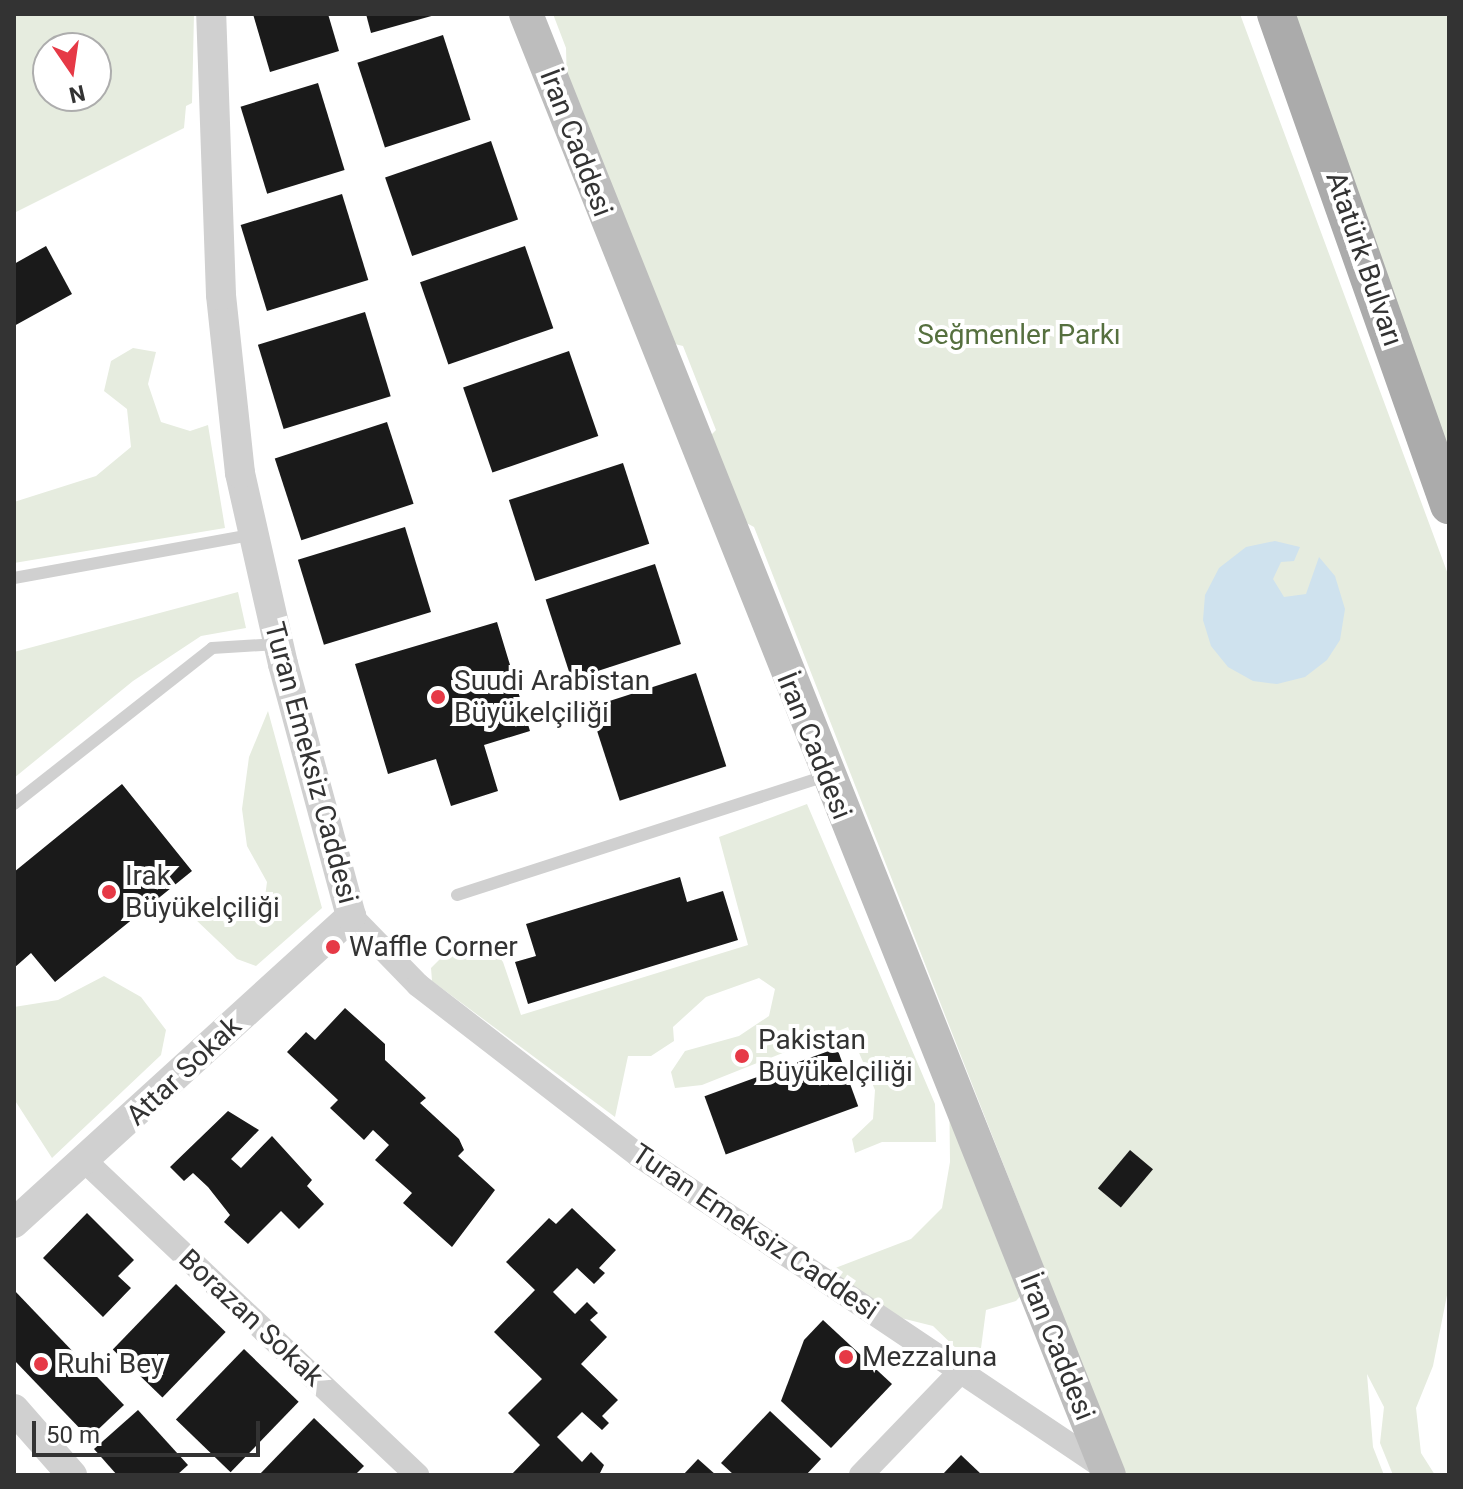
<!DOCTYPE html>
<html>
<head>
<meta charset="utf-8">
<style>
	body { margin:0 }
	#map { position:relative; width:1463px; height:1489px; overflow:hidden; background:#fff; font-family:Roboto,sans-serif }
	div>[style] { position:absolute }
	.green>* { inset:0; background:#e6ecdf }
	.water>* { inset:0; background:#cfe2ee }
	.building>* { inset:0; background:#1a1a1a; transform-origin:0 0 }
	.service>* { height:12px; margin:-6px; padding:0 6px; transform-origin:6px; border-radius:6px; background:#d0d0d0 }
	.minor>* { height:24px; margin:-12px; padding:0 12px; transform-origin:12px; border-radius:12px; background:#d0d0d0 }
	.tertiary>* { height:30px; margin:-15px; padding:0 15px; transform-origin:15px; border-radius:15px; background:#d0d0d0 }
	.secondary>* { height:34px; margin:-17px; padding:0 17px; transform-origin:17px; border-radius:17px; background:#bdbdbd }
	.primary>* { height:38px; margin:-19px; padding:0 19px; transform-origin:19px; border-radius:19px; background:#ababab }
	.dots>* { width:22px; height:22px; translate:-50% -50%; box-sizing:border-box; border:4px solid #fff; border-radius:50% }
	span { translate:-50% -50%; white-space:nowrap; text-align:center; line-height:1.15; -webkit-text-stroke:8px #fff; paint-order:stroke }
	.street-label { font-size:28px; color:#333 }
	.park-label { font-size:28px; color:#56703f }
	.poi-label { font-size:28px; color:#333 }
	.left { translate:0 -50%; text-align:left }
	.frame { position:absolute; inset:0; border:16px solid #333; pointer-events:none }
	.north { position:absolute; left:32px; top:32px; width:80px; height:80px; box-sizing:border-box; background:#fff; border:2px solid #adadad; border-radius:50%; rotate:167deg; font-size:22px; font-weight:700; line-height:32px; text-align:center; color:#333 }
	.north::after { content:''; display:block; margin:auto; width:28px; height:36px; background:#e63946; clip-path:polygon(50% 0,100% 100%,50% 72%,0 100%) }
	.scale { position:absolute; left:32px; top:1421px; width:228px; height:36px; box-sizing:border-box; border:4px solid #333; border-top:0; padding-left:10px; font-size:24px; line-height:28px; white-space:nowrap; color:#333; -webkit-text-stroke:6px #fff; paint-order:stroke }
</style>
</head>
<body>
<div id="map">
	<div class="green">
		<div style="clip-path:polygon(evenodd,14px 14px,194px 14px,192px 103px,186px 106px,184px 128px,14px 213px,14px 14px,48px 48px,96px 48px,96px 96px,48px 96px,48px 48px)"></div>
		<div style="clip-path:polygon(553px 14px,1240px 14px,1449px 577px,1449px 1285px,1433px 1366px,1416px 1408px,1421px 1453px,1435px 1475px,1393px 1475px,1380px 1443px,1384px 1407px,1367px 1374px,1373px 1447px,1384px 1475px,1125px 1475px,754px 527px,739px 519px,704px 442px,716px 430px,683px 346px,666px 342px,567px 86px,566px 48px)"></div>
		<div style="clip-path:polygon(1276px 14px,1449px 14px,1449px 504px)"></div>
		<div style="clip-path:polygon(133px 348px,156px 352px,148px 384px,161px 422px,190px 431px,208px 425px,225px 528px,14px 563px,14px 502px,96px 476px,131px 447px,127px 409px,104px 391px,111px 361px)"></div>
		<div style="clip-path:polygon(238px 592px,246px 628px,201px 636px,133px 681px,14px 778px,14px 652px)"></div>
		<div style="clip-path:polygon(268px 711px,322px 908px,256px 966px,237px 959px,194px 918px,199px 901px,212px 898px,225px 911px,250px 911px,265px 897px,267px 882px,247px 846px,242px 809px,249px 757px)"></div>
		<div style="clip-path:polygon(807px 804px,935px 1104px,936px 1142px,882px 1142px,855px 1153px,852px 1139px,873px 1119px,875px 1090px,848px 1027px,702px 1085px,675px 1088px,671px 1072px,685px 1051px,739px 1036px,769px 1016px,775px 989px,759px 978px,706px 997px,673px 1027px,674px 1041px,651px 1056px,628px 1056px,615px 1117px,432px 981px,431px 968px,451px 948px,490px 945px,503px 962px,521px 1015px,748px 945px,719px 837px)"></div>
		<div style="clip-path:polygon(104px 976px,141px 997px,166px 1030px,161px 1055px,52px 1158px,14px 1099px,14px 1007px,58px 1000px)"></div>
		<div style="clip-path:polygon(949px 1079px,1024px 1292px,1016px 1301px,986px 1310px,981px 1348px,960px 1352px,933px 1326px,901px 1318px,817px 1275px,911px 1239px,942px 1208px,950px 1162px)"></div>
	</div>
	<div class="water">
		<div style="clip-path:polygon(1275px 541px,1300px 547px,1294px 561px,1281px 562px,1273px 579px,1284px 597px,1306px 594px,1319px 557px,1335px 576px,1345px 609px,1340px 640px,1327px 660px,1305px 677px,1277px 684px,1253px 681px,1228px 667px,1211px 646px,1203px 620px,1205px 595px,1219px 568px,1246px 547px)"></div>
	</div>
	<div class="building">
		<div style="clip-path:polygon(253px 14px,328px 14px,339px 51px,270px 72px)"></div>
		<div style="clip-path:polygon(366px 14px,435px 14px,435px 15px,371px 33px)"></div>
		<div style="left:443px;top:35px;width:89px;height:90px;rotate:72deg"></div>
		<div style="left:318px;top:83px;width:91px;height:81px;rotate:73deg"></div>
		<div style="left:491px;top:141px;width:83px;height:112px;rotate:71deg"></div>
		<div style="left:342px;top:194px;width:90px;height:106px;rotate:73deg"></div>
		<div style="clip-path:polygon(46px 246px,72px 294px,14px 326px,14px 264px)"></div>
		<div style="left:525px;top:246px;width:87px;height:111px;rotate:71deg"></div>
		<div style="left:365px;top:312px;width:88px;height:112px;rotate:73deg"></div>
		<div style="left:569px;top:351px;width:90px;height:112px;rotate:71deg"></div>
		<div style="left:387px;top:422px;width:86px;height:118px;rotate:72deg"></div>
		<div style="left:623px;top:463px;width:85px;height:120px;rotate:72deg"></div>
		<div style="left:405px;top:527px;width:89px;height:112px;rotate:73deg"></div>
		<div style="left:655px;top:564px;width:84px;height:115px;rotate:72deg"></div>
		<div style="clip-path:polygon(497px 622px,530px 731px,484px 745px,498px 791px,451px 806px,436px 759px,388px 774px,355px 664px)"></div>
		<div style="left:696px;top:673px;width:98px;height:112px;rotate:72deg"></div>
		<div style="clip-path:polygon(122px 784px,192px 871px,55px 982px,31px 953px,14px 968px,14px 872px)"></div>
		<div style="clip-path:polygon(680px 877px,687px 902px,723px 891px,738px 940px,528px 1004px,515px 962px,536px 956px,526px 924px)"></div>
		<div style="clip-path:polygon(345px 1008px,385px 1044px,385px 1060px,426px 1098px,420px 1103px,459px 1139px,464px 1150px,458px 1156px,495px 1190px,452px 1247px,403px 1203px,412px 1193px,375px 1160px,389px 1145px,373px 1130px,364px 1140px,330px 1108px,338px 1100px,287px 1052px,306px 1032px,315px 1040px)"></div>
		<div style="left:837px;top:1048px;width:62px;height:141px;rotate:70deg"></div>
		<div style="clip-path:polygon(228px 1111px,259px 1130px,231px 1159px,241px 1168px,272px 1136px,312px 1180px,307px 1186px,324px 1204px,299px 1229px,281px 1211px,248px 1244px,224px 1222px,230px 1215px,208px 1187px,193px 1173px,184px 1181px,170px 1167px)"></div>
		<div style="left:1130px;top:1150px;width:30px;height:50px;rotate:40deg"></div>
		<div style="clip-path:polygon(572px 1208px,616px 1250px,599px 1268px,605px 1273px,594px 1284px,577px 1268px,553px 1292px,575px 1314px,587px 1302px,598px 1313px,590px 1320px,607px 1337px,581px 1364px,618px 1400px,602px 1416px,609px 1423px,602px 1430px,582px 1412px,557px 1437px,582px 1462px,591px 1452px,604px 1465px,599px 1475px,511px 1475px,540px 1445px,508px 1413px,542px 1379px,494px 1332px,535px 1290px,506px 1262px,549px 1218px,556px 1224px)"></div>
		<div style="clip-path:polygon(87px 1213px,134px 1260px,118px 1276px,131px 1288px,103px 1317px,43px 1258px)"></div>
		<div style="left:176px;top:1284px;width:69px;height:91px;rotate:44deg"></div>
		<div style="clip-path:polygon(14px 1290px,124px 1405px,89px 1438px,14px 1360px)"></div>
		<div style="clip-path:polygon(823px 1320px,892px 1384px,831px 1448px,781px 1401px,804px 1340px)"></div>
		<div style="left:244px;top:1349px;width:76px;height:98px;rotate:44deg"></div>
		<div style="clip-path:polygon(138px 1410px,188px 1465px,177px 1475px,117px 1475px,94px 1449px)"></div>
		<div style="clip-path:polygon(770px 1411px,821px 1459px,806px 1475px,734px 1475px,721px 1463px)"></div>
		<div style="clip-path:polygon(314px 1418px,364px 1466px,355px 1475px,259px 1475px)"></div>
		<div style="clip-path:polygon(961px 1455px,982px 1475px,942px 1475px)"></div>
		<div style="clip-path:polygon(698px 1459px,716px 1475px,683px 1475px)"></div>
	</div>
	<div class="service">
		<div style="left:14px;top:578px;width:241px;rotate:-10.3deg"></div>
		<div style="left:14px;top:804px;width:252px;rotate:-38.2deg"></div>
		<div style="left:212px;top:648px;width:66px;rotate:-3.5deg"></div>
		<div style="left:457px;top:895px;width:388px;rotate:-17.9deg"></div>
	</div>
	<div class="minor">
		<div style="left:351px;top:916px;width:96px;rotate:45.8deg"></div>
		<div style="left:418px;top:985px;width:278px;rotate:37.7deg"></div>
		<div style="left:638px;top:1155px;width:564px;rotate:33.86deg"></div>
		<div style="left:86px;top:1162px;width:456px;rotate:43.4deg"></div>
		<div style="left:861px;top:1475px;width:146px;rotate:-46.1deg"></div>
	</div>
	<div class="tertiary">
		<div style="left:14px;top:1223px;width:456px;rotate:-42.3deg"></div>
		<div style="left:351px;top:916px;width:261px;rotate:-105.1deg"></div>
		<div style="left:283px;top:664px;width:196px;rotate:-102.7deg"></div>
		<div style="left:240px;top:473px;width:179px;rotate:-96.1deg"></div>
		<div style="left:221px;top:295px;width:281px;rotate:-92deg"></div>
		<div style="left:14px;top:1409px;width:88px;rotate:48.7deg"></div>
	</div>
	<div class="secondary">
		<div style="left:526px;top:14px;width:1573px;rotate:68.25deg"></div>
	</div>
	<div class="primary">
		<div style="left:1276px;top:14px;width:521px;rotate:70.59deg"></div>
	</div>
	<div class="dots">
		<div style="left:438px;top:697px;background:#e63946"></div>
		<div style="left:109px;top:892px;background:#e63946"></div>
		<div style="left:333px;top:947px;background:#e63946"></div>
		<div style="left:742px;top:1056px;background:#e63946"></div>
		<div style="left:846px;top:1357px;background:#e63946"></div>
		<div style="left:41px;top:1364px;background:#e63946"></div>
	</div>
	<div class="street-label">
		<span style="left:576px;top:143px;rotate:69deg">İran Caddesi</span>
		<span style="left:1364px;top:259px;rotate:71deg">Atatürk Bulvarı</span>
		<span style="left:814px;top:746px;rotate:68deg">İran Caddesi</span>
		<span style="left:311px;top:763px;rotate:75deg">Turan Emeksiz Caddesi</span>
		<span style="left:184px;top:1071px;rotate:-43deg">Attar Sokak</span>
		<span style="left:755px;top:1232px;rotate:34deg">Turan Emeksiz Caddesi</span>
		<span style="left:251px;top:1318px;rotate:43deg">Borazan Sokak</span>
		<span style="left:1057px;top:1347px;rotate:68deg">İran Caddesi</span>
	</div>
	<div class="park-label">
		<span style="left:1019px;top:335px">Seğmenler Parkı</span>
	</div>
	<div class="poi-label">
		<span class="left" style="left:454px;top:697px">Suudi Arabistan<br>Büyükelçiliği</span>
		<span class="left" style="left:125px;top:892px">Irak<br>Büyükelçiliği</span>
		<span class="left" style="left:349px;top:947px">Waffle Corner</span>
		<span class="left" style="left:758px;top:1056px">Pakistan<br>Büyükelçiliği</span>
		<span class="left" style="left:862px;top:1357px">Mezzaluna</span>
		<span class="left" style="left:57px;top:1364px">Ruhi Bey</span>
	</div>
	<div class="frame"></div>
	<div class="north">N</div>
	<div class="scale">50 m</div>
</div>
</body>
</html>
